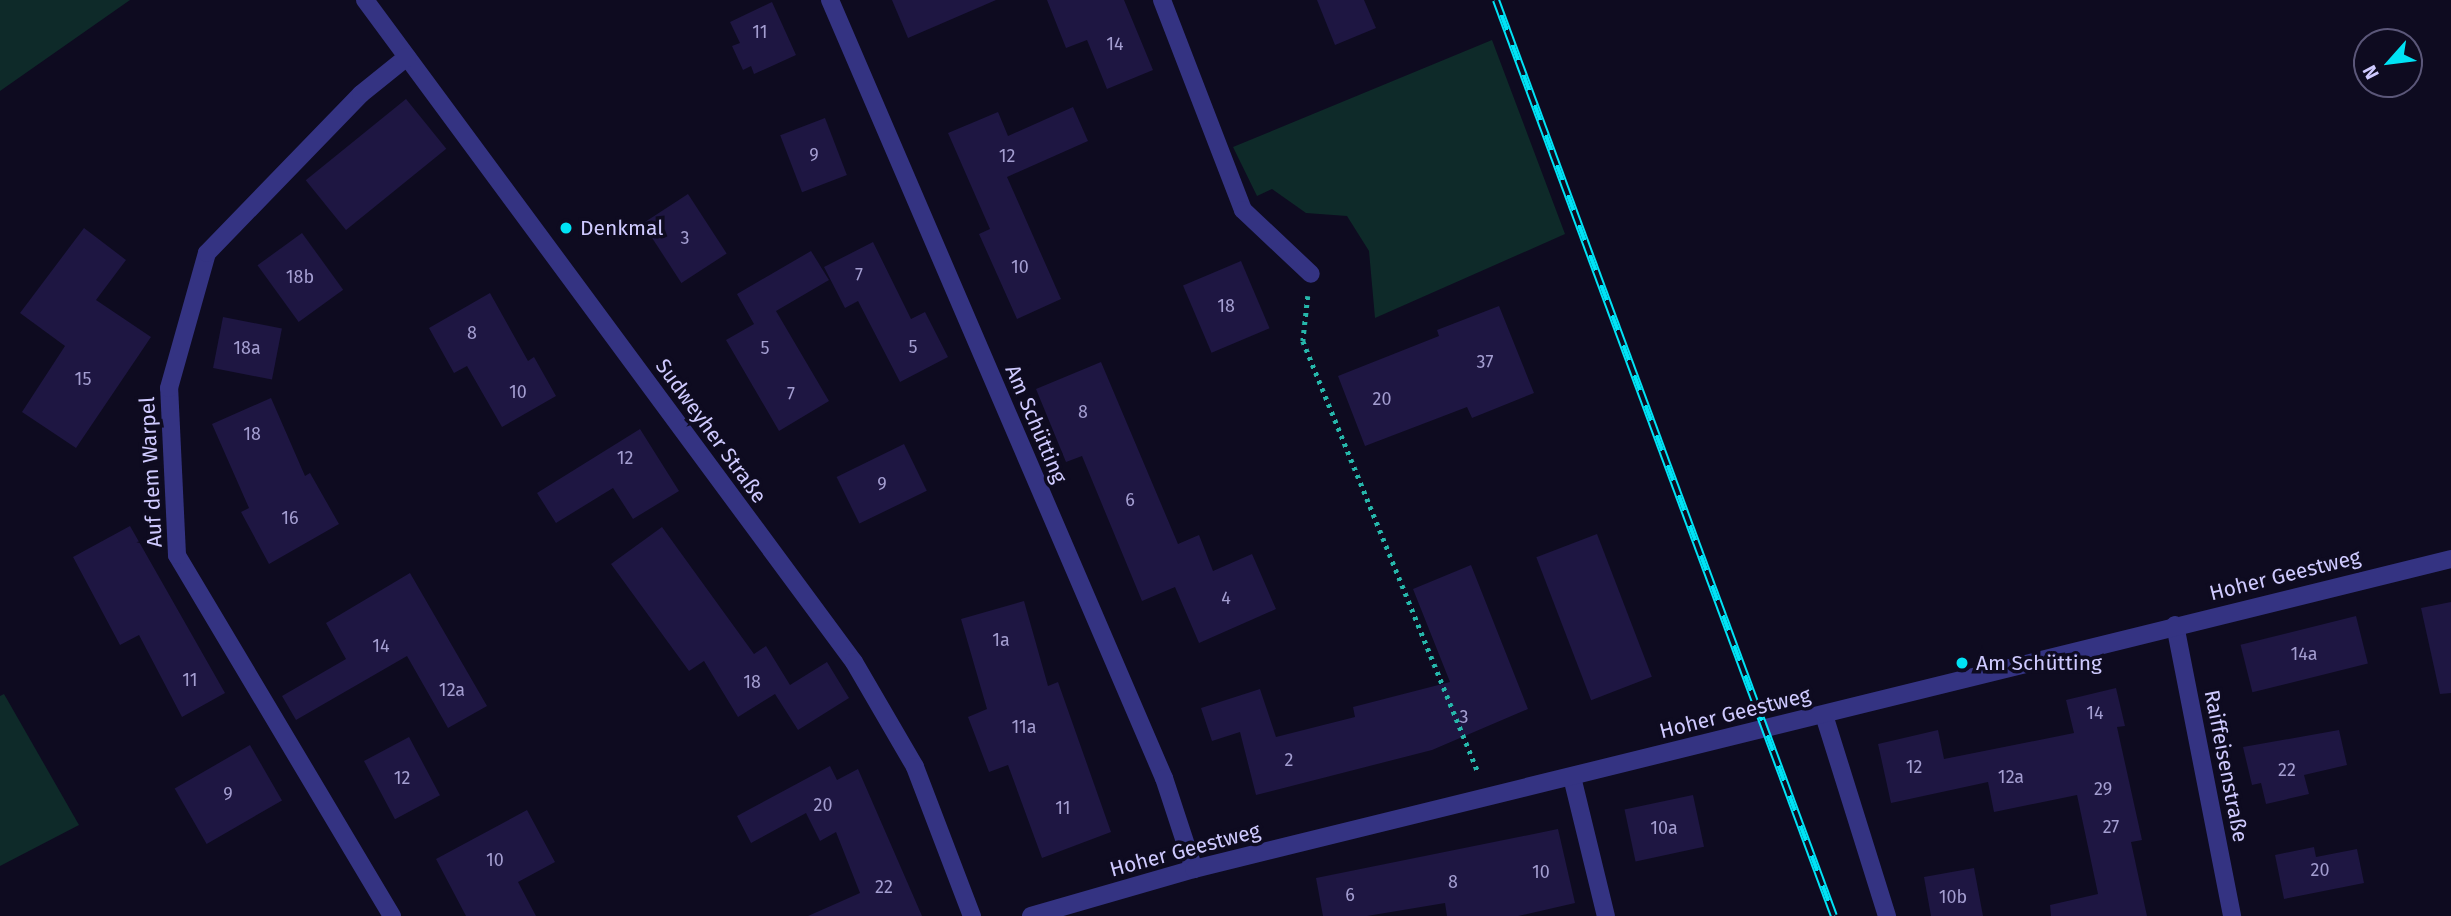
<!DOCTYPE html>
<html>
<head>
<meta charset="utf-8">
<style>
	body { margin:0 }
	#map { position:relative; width:2451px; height:916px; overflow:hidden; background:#0e0b20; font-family:"Fira Sans",sans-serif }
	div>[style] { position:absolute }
	.green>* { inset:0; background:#0e2a29 }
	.building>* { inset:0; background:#1e1642; transform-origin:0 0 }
	.path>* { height:4.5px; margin-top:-2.25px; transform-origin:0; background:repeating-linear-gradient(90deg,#26b7ab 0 3.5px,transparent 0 8.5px) }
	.minor>* { height:18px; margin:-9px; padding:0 9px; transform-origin:9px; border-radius:9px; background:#343382 }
	.rail>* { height:8px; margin-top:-4px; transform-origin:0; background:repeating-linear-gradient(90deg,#0e0b20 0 16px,#00e3f5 0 32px); box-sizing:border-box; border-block:2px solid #00e3f5 }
	.dots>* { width:19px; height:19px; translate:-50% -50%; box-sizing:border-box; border:4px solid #0e0b20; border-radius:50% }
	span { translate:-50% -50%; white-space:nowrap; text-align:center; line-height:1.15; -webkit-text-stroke:7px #0e0b20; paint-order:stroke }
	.number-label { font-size:18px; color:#a39dd0 }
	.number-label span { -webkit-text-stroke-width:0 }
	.poi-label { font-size:21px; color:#cfcaff }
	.left { translate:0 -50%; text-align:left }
	.street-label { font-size:21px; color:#cfcaff }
	.north { position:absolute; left:2353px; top:28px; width:70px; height:70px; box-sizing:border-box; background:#0e0b20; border:2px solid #5b5779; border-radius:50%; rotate:242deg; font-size:19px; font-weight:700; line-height:28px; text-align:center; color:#cfcaff }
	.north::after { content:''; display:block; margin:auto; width:24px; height:32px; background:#00e3f5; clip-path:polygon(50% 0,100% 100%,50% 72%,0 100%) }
</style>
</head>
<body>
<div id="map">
	<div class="green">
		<div style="clip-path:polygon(0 0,130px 0,0 91px)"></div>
		<div style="clip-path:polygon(1492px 40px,1565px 234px,1375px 318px,1369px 251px,1347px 216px,1306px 213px,1272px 189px,1257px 196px,1233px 147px)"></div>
		<div style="clip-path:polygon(4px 694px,79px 825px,0 866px,0 696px)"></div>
	</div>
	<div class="building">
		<div style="clip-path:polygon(892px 0,996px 0,908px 38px)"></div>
		<div style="clip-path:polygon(1047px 0,1124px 0,1153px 70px,1107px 89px,1087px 40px,1066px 48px)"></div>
		<div style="clip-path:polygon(1317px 0,1364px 0,1376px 28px,1335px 45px)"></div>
		<div style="clip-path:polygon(772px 2px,796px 55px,754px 74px,751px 66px,743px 70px,732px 46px,740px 43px,730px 22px)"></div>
		<div style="left:406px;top:99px;width:64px;height:129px;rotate:51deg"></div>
		<div style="clip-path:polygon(1073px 107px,1088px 141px,1007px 177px,1061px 299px,1017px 319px,979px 234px,990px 229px,948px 133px,998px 112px,1008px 136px)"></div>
		<div style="left:825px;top:118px;width:61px;height:48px;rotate:69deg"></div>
		<div style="left:688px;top:194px;width:71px;height:54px;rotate:57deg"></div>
		<div style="clip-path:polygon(84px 228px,126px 260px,96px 300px,151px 337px,76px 448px,22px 412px,65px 346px,20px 313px)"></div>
		<div style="left:302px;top:233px;width:70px;height:55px;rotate:54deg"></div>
		<div style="clip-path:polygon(873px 242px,911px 319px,925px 312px,948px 357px,900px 382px,858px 301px,845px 308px,824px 267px)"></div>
		<div style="clip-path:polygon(811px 251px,829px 280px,776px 311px,829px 401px,779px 431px,726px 340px,754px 324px,737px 294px)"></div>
		<div style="left:1241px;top:261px;width:73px;height:63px;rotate:67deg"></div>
		<div style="clip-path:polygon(490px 293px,528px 361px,534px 357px,556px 396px,502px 427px,467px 366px,454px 373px,429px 328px)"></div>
		<div style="clip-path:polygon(1499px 306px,1534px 393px,1472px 418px,1467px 407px,1365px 446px,1338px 376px,1439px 336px,1437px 330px)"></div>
		<div style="left:223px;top:317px;width:60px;height:52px;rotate:11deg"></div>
		<div style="clip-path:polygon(1101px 362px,1178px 544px,1199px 535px,1213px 571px,1252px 554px,1276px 609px,1199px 643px,1175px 587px,1142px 601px,1082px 456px,1066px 462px,1036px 389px)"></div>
		<div style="clip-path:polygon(271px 398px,305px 476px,310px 473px,339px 524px,269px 564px,241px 512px,249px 508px,212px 424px)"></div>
		<div style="clip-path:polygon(640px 429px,679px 491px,633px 519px,613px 488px,556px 523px,537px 493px)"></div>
		<div style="left:904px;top:444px;width:52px;height:75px;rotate:64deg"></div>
		<div style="clip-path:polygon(130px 526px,225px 693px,182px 717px,139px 635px,120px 645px,73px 557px)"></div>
		<div style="clip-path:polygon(662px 527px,754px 654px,766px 646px,790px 685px,827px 662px,849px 698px,798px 730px,775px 694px,738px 717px,704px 661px,689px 671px,611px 564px)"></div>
		<div style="left:1597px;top:534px;width:153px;height:65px;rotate:69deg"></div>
		<div style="clip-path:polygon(1471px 565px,1528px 709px,1432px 750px,1256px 795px,1240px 732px,1212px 741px,1201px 708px,1260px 689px,1276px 737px,1355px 717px,1353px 707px,1450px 682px,1413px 589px)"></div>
		<div style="clip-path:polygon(410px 573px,487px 706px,448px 728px,407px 656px,296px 720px,282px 696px,346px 659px,326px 623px)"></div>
		<div style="clip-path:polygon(1024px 601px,1048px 686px,1058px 682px,1111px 832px,1042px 858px,1008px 765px,989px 772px,968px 717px,987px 709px,961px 619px)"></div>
		<div style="clip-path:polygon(2451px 602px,2451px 693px,2440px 694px,2421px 608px)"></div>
		<div style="left:2356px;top:616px;width:49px;height:119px;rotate:76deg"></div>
		<div style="clip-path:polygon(2116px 688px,2125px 726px,2117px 727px,2142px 840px,2131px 842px,2147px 916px,2051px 916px,2050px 905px,2098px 894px,2077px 795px,1994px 812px,1988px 782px,1891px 803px,1878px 744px,1938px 730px,1944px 759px,2074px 733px,2066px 700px)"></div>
		<div style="clip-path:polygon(2339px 730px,2347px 765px,2304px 775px,2309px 794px,2266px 804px,2261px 783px,2252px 785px,2243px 747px)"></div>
		<div style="left:409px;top:737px;width:66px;height:51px;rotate:62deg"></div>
		<div style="left:250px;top:745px;width:64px;height:87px;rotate:60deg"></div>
		<div style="clip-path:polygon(830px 766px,837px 780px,858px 769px,922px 916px,808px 916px,860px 893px,836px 832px,820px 841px,806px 813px,751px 843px,737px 816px)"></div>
		<div style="left:1693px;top:795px;width:53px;height:70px;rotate:78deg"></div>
		<div style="clip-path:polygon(527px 810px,555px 862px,518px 882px,536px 916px,466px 916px,436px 859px)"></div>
		<div style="clip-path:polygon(1558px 829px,1575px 903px,1518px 916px,1447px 916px,1445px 903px,1367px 916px,1323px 916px,1316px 878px)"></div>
		<div style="clip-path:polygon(2314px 847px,2316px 857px,2357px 849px,2364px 883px,2284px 899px,2275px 855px)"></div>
		<div style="clip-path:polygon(1974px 868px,1983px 916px,1931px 916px,1924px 877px)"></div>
	</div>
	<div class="path">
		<div style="left:1308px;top:296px;width:45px;rotate:96.3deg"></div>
		<div style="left:1303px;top:341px;width:467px;rotate:67.9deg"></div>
	</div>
	<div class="minor">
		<div style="left:365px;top:0;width:823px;rotate:53.55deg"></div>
		<div style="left:854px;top:662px;width:121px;rotate:59.8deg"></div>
		<div style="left:915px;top:767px;width:160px;rotate:69.1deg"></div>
		<div style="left:830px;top:0;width:847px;rotate:66.77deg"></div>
		<div style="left:1164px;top:778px;width:96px;rotate:71.8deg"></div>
		<div style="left:1162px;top:0;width:225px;rotate:68.9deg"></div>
		<div style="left:1243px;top:210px;width:93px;rotate:43.3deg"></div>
		<div style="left:2175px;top:625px;width:297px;rotate:78.9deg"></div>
		<div style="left:1824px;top:715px;width:211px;rotate:72.6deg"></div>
		<div style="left:1572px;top:777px;width:143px;rotate:76.3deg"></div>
		<div style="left:392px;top:916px;width:420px;rotate:-120.8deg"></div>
		<div style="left:177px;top:555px;width:167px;rotate:-92.7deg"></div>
		<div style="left:169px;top:388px;width:140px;rotate:-74.3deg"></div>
		<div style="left:207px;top:253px;width:221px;rotate:-45.9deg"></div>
		<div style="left:361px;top:94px;width:59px;rotate:-38.8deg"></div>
		<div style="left:1031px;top:916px;width:170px;rotate:-16.1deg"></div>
		<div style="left:1194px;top:869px;width:1295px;rotate:-13.85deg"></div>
	</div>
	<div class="rail">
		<div style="left:1496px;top:0;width:976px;rotate:69.75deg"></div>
	</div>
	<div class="dots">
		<div style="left:566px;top:228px;background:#00e3f5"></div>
		<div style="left:1962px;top:663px;background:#00e3f5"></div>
	</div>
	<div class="number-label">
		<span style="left:760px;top:32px">11</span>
		<span style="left:1115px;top:44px">14</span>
		<span style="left:814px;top:155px">9</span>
		<span style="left:1007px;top:156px">12</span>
		<span style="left:685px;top:238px">3</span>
		<span style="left:1020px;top:267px">10</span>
		<span style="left:859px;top:275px">7</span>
		<span style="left:300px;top:277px">18b</span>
		<span style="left:1226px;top:306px">18</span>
		<span style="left:472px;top:333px">8</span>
		<span style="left:913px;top:347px">5</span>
		<span style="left:247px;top:348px">18a</span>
		<span style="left:765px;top:348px">5</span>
		<span style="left:1485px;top:362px">37</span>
		<span style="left:83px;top:379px">15</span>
		<span style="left:518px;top:392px">10</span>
		<span style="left:791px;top:394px">7</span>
		<span style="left:1382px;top:399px">20</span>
		<span style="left:1083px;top:412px">8</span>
		<span style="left:252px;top:434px">18</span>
		<span style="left:625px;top:458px">12</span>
		<span style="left:882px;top:484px">9</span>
		<span style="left:1130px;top:500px">6</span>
		<span style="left:290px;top:518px">16</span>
		<span style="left:1226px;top:598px">4</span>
		<span style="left:1001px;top:640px">1a</span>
		<span style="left:381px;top:646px">14</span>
		<span style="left:2304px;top:654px">14a</span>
		<span style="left:190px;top:680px">11</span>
		<span style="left:752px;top:682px">18</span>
		<span style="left:452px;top:690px">12a</span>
		<span style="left:2095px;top:713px">14</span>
		<span style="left:1464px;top:717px">3</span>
		<span style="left:1024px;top:727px">11a</span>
		<span style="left:1289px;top:760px">2</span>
		<span style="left:1914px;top:767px">12</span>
		<span style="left:2287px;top:770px">22</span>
		<span style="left:2011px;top:777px">12a</span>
		<span style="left:402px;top:778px">12</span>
		<span style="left:2103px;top:789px">29</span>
		<span style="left:228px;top:794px">9</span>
		<span style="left:823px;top:805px">20</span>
		<span style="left:1063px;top:808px">11</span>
		<span style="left:2111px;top:827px">27</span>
		<span style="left:1664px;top:828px">10a</span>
		<span style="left:495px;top:860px">10</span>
		<span style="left:2320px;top:870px">20</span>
		<span style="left:1541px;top:872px">10</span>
		<span style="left:1453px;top:882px">8</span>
		<span style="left:884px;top:887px">22</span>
		<span style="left:1350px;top:895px">6</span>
		<span style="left:1953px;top:897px">10b</span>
	</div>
	<div class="poi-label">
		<span class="left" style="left:580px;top:228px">Denkmal</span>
		<span class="left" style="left:1976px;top:663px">Am Schütting</span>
	</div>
	<div class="street-label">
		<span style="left:1036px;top:424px;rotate:67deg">Am Schütting</span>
		<span style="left:711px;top:431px;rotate:54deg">Sudweyher Straße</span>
		<span style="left:151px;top:472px;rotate:-93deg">Auf dem Warpel</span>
		<span style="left:2285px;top:575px;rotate:-14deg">Hoher Geestweg</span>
		<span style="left:1735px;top:713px;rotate:-14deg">Hoher Geestweg</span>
		<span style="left:2226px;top:766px;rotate:79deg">Raiffeisenstraße</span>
		<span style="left:1185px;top:850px;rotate:-15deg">Hoher Geestweg</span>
	</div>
	<div class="north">N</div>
</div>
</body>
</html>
